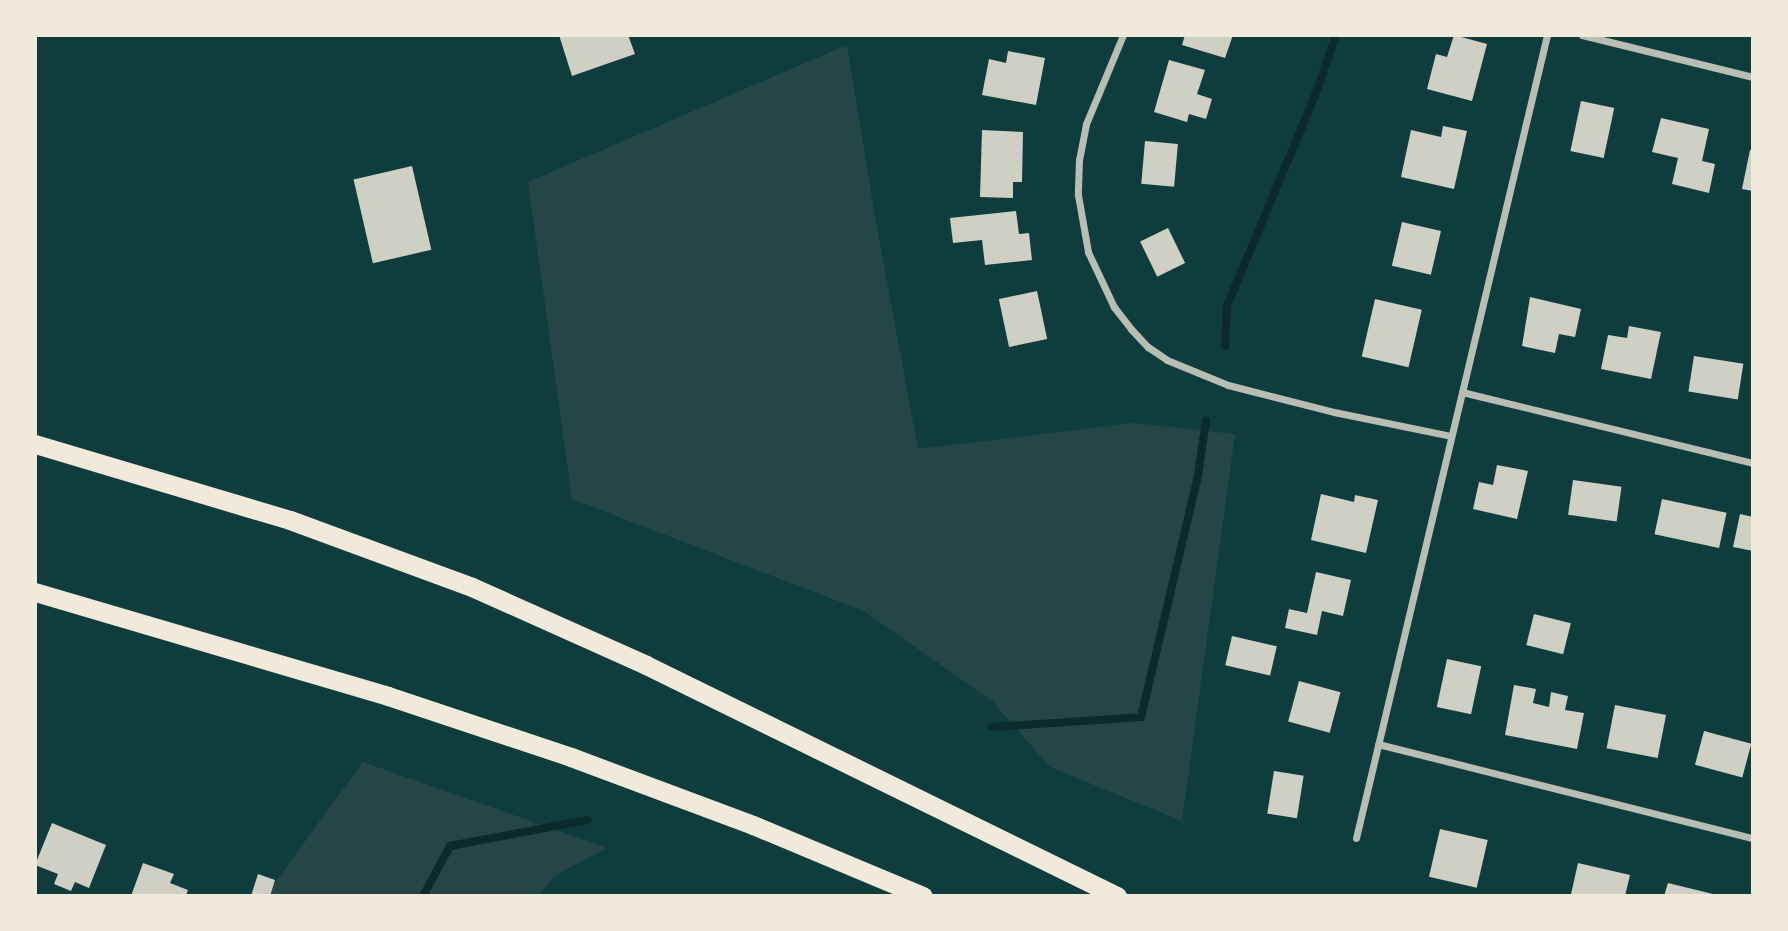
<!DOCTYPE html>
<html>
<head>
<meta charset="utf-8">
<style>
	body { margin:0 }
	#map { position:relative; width:1788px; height:931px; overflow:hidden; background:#0f3d3e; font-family:Roboto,sans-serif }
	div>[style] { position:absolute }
	.green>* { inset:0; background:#244646 }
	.stream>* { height:8px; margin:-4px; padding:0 4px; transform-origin:4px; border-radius:4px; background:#0a2a2b }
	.building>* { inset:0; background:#cfcfc3; transform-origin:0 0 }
	.minor>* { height:7px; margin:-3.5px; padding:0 3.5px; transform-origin:3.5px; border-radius:3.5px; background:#b8beb3 }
	.motorway>* { height:19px; margin:-9.5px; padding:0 9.5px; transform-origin:9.5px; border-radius:9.5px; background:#f1e9da }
	span { translate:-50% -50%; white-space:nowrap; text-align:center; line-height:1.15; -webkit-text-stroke:6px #f1e9da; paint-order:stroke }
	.frame { position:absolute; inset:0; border:37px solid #f1e9da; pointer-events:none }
</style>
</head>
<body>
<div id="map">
	<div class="green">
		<div style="clip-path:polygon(847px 45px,875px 217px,918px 449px,1134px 423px,1235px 434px,1182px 821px,1050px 767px,992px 701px,864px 611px,572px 499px,528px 182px)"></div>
		<div style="clip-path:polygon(363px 762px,607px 848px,554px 876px,538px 896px,265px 896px)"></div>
	</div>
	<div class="stream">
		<div style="left:1225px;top:346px;width:40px;rotate:-87.1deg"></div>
		<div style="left:1227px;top:306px;width:228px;rotate:-67.3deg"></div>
		<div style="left:1315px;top:96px;width:65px;rotate:-71deg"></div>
		<div style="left:992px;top:727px;width:149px;rotate:-3.8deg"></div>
		<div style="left:1141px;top:717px;width:249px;rotate:-76.7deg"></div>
		<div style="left:1198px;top:475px;width:55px;rotate:-81.6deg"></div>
		<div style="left:423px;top:896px;width:57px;rotate:-61.6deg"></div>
		<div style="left:450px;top:846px;width:140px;rotate:-10.7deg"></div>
	</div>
	<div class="building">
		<div style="clip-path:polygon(559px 35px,628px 35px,635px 54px,572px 76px)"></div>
		<div style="clip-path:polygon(1185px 35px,1233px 35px,1225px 58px,1182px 45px)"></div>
		<div style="clip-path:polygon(1454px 35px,1487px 44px,1472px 101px,1427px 89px,1436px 54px,1447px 57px)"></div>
		<div style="clip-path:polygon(1008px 51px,1045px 58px,1036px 105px,982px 95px,989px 59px,1006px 63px)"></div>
		<div style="clip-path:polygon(1169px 60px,1205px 70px,1197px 94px,1212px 99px,1206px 119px,1189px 114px,1187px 122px,1154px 112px)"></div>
		<div style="left:1581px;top:101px;width:34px;height:51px;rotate:12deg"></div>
		<div style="clip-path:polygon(1661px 118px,1709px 129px,1702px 161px,1715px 164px,1709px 193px,1672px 184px,1678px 158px,1652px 152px)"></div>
		<div style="clip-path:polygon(1443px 126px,1467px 131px,1454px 189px,1401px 177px,1411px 130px,1441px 137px)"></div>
		<div style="clip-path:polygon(982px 130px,1023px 132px,1022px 182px,1013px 182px,1013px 198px,980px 197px)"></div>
		<div style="left:1145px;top:141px;width:33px;height:43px;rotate:5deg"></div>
		<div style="clip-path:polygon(1750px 150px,1753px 150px,1753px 191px,1742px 189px)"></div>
		<div style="left:412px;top:166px;width:86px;height:60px;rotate:77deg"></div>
		<div style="clip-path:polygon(1016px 211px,1019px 234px,1029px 233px,1032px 260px,985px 265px,982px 240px,953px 243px,950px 218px)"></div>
		<div style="left:1402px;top:222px;width:40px;height:45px;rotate:13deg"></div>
		<div style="left:1168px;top:228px;width:39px;height:31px;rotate:64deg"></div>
		<div style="left:1037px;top:291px;width:49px;height:39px;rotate:78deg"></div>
		<div style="clip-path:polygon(1530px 297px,1581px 309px,1575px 337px,1559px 334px,1555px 353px,1522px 346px)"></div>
		<div style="left:1375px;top:299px;width:48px;height:59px;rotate:13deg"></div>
		<div style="clip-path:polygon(1629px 326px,1661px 332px,1651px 379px,1601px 369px,1608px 335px,1627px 338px)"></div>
		<div style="left:1694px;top:356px;width:50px;height:36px;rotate:9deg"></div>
		<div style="clip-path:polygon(1497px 465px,1528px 471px,1517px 519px,1473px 509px,1479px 482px,1493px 485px)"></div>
		<div style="left:1573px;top:480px;width:49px;height:35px;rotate:8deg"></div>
		<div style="clip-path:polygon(1321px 494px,1354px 502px,1355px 495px,1378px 500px,1366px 553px,1311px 540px)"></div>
		<div style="left:1662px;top:499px;width:66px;height:36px;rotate:12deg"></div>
		<div style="clip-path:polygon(1740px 514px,1753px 517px,1753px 551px,1733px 547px)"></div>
		<div style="clip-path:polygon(1316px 572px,1351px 580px,1343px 616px,1322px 611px,1317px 635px,1285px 628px,1289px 609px,1307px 613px)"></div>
		<div style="left:1534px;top:614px;width:38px;height:32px;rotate:14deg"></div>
		<div style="left:1232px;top:636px;width:46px;height:30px;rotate:13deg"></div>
		<div style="left:1447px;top:659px;width:35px;height:49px;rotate:12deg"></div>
		<div style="left:1299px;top:681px;width:43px;height:42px;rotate:15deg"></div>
		<div style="clip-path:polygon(1514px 685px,1536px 689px,1533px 703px,1549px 707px,1551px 692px,1568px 696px,1565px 710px,1584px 713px,1577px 749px,1505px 735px)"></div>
		<div style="left:1615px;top:705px;width:52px;height:44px;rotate:11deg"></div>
		<div style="left:1704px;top:731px;width:49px;height:35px;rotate:15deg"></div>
		<div style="left:1274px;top:771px;width:30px;height:43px;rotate:9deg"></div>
		<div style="clip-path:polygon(52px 823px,106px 845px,89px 888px,75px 882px,71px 891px,54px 884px,58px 874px,35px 865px)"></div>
		<div style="left:1440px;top:829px;width:49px;height:49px;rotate:13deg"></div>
		<div style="clip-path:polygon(143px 863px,174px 874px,170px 883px,188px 890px,186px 896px,131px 896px)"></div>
		<div style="clip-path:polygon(1578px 863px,1630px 875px,1625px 896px,1571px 894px)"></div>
		<div style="clip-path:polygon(258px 874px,275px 880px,270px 896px,251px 896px)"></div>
		<div style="clip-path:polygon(1668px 883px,1717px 895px,1716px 896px,1664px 896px)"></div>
	</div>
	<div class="minor">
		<div style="left:1123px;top:35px;width:96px;rotate:112.6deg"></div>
		<div style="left:1086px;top:124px;width:37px;rotate:101deg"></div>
		<div style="left:1079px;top:160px;width:35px;rotate:92deg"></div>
		<div style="left:1078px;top:195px;width:58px;rotate:80deg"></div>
		<div style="left:1088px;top:252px;width:61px;rotate:64.7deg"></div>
		<div style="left:1114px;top:307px;width:28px;rotate:52deg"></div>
		<div style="left:1131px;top:329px;width:25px;rotate:47deg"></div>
		<div style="left:1148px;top:347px;width:23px;rotate:34deg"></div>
		<div style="left:1167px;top:360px;width:66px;rotate:22.3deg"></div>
		<div style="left:1228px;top:385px;width:109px;rotate:14.3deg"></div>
		<div style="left:1334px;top:412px;width:119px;rotate:11.6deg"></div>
		<div style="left:1582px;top:35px;width:176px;rotate:13.8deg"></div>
		<div style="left:1462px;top:392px;width:300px;rotate:13.7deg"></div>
		<div style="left:1378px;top:744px;width:387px;rotate:14.1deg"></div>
		<div style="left:1356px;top:838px;width:825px;rotate:-76.62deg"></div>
	</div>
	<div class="motorway">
		<div style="left:35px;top:444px;width:266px;rotate:16.6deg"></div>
		<div style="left:290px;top:520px;width:194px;rotate:20.2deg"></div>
		<div style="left:472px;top:587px;width:191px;rotate:24.1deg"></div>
		<div style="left:646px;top:665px;width:525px;rotate:26.13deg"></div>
		<div style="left:35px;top:592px;width:368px;rotate:16.4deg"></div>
		<div style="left:388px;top:696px;width:193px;rotate:18.4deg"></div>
		<div style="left:571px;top:757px;width:194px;rotate:20.5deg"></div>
		<div style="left:753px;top:825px;width:184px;rotate:22.7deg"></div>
	</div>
	<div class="frame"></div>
</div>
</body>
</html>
